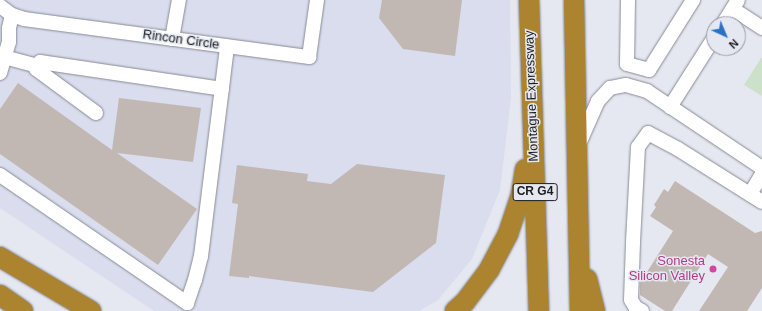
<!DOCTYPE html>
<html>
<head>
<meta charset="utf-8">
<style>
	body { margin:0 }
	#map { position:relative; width:762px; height:311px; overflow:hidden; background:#e5e8f1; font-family:Arial,sans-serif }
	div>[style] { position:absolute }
	.built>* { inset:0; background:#d9ddee }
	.green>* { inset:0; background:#cde0c9 }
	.building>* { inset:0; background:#c1b8b3 }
	.roads { filter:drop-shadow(0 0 1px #888a93) drop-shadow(0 0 1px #888a93) }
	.minor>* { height:14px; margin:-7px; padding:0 7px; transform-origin:7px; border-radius:7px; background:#fff }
	.highway>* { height:20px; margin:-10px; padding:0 10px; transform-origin:10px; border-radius:10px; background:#ac8430 }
	.dots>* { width:11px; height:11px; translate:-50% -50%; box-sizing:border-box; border:2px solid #e5e8f1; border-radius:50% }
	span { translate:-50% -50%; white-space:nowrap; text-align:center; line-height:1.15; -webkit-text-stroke:3px #e5e8f1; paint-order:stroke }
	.shield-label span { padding:1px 3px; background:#e5e8f1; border:1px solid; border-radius:3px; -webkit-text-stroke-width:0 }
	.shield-label { font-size:12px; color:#1b1c1f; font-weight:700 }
	.street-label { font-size:13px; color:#1b1c1f }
	.hotel-label { font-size:13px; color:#b23c85 }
	.right { translate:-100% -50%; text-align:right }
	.north { position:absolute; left:706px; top:16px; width:40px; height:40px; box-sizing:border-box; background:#e5e8f1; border:1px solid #94969d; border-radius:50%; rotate:136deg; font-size:11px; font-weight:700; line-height:16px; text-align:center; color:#1b1c1f }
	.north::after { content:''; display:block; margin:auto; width:14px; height:18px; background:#2b71c2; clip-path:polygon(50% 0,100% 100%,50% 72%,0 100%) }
</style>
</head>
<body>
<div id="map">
	<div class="built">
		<div style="clip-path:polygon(0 0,510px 0,511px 98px,500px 190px,472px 259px,438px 300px,419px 311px,154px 311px,0 208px)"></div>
	</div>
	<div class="green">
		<div style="clip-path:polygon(761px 58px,762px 58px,762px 96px,744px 85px)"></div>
	</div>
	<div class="building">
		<div style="clip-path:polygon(382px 0,462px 0,455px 56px,403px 49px,379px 18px)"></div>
		<div style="clip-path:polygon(18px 83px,112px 150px,119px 98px,201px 108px,193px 162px,117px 153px,197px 209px,158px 265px,0 154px,0 109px)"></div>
		<div style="clip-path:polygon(357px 164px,445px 175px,436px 243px,373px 292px,249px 276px,249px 278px,229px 276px,238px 204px,232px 203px,237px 165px,308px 174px,307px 181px,331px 184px)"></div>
		<div style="clip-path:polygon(675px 181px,755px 233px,762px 231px,762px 288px,747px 311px,699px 311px,728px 267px,708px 254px,672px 311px,665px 311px,640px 295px,640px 283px,673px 231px,650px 216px,656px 207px,654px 205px,664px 189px,668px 192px)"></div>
	</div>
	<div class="roads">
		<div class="minor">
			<div style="left:628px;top:0;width:64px;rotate:90.9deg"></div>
			<div style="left:627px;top:64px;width:23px;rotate:15deg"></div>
			<div style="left:649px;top:70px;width:83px;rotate:-57.8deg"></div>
			<div style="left:0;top:6px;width:15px;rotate:37deg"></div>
			<div style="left:12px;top:15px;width:13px;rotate:18deg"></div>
			<div style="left:24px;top:19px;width:288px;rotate:7.6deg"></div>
			<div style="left:309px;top:57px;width:58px;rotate:-82deg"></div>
			<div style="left:733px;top:9px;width:35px;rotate:33deg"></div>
			<div style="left:723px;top:24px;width:28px;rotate:-58deg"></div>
			<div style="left:172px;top:39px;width:40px;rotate:-80deg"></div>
			<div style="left:4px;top:57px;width:35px;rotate:15deg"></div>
			<div style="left:0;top:73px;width:32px;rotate:-74deg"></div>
			<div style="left:9px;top:42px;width:14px;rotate:-90deg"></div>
			<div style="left:9px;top:28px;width:13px;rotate:-77deg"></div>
			<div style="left:670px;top:107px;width:82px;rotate:-57.5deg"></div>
			<div style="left:96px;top:113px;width:74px;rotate:-143.7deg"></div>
			<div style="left:36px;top:69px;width:8px;rotate:-60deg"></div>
			<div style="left:40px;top:62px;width:184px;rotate:8.4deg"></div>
			<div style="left:579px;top:144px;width:47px;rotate:-66.2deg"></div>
			<div style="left:598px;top:101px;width:18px;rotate:-47deg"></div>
			<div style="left:610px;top:88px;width:16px;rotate:-11deg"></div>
			<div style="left:626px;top:85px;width:22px;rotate:16deg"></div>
			<div style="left:647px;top:91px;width:138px;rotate:33.8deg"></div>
			<div style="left:0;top:175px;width:227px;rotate:34.4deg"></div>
			<div style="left:187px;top:303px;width:24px;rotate:-71deg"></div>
			<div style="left:195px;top:280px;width:25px;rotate:-76deg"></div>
			<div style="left:201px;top:256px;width:211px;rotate:-82.9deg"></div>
			<div style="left:750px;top:194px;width:23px;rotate:-59deg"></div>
			<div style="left:642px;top:311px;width:7px;rotate:-153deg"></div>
			<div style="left:636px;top:308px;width:9px;rotate:-122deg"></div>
			<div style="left:631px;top:300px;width:58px;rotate:-88deg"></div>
			<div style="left:633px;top:242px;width:95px;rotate:-87deg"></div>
			<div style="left:638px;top:147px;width:17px;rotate:-54deg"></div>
			<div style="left:648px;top:133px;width:34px;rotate:28deg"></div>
			<div style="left:678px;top:149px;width:99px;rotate:32.2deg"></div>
		</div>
		<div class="highway">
			<div style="left:529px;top:0;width:311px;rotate:88.2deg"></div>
			<div style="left:574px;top:0;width:311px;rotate:88.9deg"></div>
			<div style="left:0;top:257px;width:106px;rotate:30.7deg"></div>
			<div style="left:587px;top:279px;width:33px;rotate:76deg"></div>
			<div style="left:0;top:295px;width:28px;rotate:35deg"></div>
			<div style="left:455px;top:311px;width:13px;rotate:-42deg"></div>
			<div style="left:465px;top:302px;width:40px;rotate:-53deg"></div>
			<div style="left:489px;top:270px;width:41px;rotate:-62.2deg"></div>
			<div style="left:508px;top:234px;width:41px;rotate:-71.6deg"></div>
			<div style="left:521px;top:195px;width:26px;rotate:-81deg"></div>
		</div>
	</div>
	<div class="dots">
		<div style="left:713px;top:269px;background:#d1479c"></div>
	</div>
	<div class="shield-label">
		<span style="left:535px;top:192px">CR G4</span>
	</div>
	<div class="street-label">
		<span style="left:181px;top:40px;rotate:8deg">Rincon Circle</span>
		<span style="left:532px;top:96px;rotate:-92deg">Montague Expressway</span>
	</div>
	<div class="hotel-label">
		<span class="right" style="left:705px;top:269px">Sonesta<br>Silicon Valley</span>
	</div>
	<div class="north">N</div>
</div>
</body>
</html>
